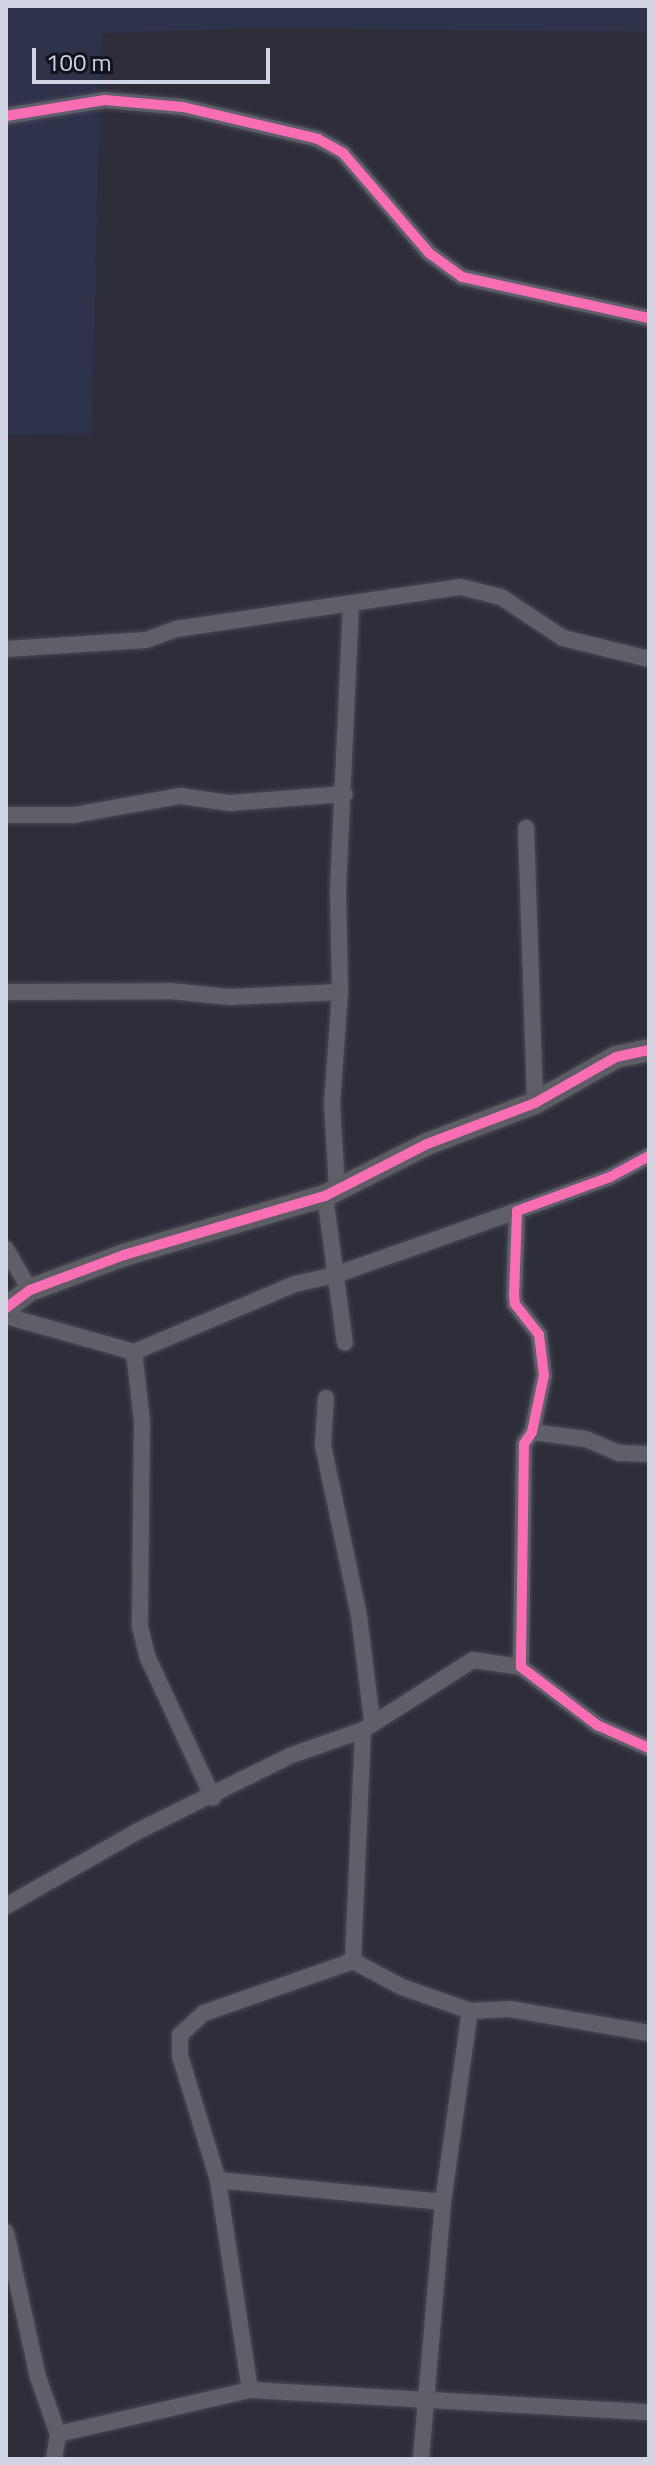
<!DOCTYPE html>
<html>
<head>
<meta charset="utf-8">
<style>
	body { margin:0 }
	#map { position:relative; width:655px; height:2465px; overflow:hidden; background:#2d2e39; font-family:"Titillium Web",sans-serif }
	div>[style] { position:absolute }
	.built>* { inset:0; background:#2e324b }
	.roads { filter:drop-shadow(0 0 2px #484953) drop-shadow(0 0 2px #484953) }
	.street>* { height:16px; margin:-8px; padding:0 8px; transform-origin:8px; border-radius:8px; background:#5e5f68 }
	.secondary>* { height:22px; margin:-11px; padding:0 11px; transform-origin:11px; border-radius:11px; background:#5f5d64 }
	.cycleway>* { height:10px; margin:-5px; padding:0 5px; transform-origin:5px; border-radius:5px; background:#f96db3 }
	span { translate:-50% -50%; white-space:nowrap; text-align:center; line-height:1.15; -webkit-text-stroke:6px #12141d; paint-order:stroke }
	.frame { position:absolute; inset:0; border:8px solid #d1d4e2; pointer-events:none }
	.scale { position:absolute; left:32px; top:48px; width:238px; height:36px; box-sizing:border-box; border:4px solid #d1d4e2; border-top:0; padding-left:10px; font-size:24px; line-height:28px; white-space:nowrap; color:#d1d4e2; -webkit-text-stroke:6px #12141d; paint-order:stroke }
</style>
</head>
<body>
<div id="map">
	<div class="built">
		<div style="clip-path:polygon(6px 6px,649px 6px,649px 32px,265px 28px,102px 33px,91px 434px,6px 435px)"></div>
	</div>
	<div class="roads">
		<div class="street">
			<div style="left:6px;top:116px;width:100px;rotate:-9.2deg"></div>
			<div style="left:105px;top:100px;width:78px;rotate:5.1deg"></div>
			<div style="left:183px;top:107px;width:139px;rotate:13.3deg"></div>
			<div style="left:318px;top:139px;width:29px;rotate:29deg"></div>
			<div style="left:343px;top:153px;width:132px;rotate:49.3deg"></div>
			<div style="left:429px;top:253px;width:41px;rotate:36deg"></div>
			<div style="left:462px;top:277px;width:191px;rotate:12.4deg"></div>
			<div style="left:6px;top:649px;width:140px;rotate:-3.7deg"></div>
			<div style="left:146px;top:640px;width:32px;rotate:-20deg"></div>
			<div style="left:176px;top:629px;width:288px;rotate:-8.4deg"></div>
			<div style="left:461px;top:587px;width:41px;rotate:14deg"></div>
			<div style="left:501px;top:597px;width:74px;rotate:33.5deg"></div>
			<div style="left:563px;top:638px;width:89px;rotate:13.7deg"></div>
			<div style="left:6px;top:815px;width:68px"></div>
			<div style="left:74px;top:815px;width:108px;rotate:-10.2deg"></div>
			<div style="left:180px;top:796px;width:49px;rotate:8.1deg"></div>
			<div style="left:229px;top:803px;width:116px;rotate:-4.4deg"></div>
			<div style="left:526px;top:828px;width:275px;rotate:88.1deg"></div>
			<div style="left:6px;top:992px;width:164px;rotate:-0.3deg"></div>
			<div style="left:170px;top:991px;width:60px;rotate:5.7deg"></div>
			<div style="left:230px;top:997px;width:110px;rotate:-2.6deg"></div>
			<div style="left:649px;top:1156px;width:44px;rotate:151.7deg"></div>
			<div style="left:610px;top:1177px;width:99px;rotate:159.9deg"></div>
			<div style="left:517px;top:1211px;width:84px;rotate:92deg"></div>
			<div style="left:514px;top:1295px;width:9px;rotate:84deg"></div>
			<div style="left:515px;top:1304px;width:39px;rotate:52deg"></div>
			<div style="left:539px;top:1335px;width:40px;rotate:82.9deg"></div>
			<div style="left:544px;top:1375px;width:58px;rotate:101.9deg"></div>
			<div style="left:532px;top:1432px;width:14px;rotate:124deg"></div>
			<div style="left:524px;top:1444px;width:223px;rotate:90.8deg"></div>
			<div style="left:521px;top:1667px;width:96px;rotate:37.3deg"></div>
			<div style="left:597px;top:1725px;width:57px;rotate:23.9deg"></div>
			<div style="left:337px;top:1188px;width:84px;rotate:-93.4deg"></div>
			<div style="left:332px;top:1104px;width:112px;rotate:-85.9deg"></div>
			<div style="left:340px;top:992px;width:102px;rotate:-91.1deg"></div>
			<div style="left:338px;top:890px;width:284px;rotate:-87.4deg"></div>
			<div style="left:325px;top:1196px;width:148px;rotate:82.3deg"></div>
			<div style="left:6px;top:1249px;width:48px;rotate:59.7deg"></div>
			<div style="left:6px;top:1316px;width:133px;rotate:15.7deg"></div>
			<div style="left:134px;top:1352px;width:69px;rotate:83.4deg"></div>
			<div style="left:142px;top:1421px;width:206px;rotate:90.6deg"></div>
			<div style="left:140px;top:1627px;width:32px;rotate:76deg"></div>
			<div style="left:148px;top:1658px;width:154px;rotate:65.1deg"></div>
			<div style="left:134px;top:1352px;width:175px;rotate:-22.9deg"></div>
			<div style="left:295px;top:1284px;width:41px;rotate:-12.7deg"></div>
			<div style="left:335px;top:1275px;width:193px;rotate:-19.4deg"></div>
			<div style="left:326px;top:1398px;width:47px;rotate:93.7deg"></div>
			<div style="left:323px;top:1445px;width:175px;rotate:78.1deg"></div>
			<div style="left:359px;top:1616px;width:106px;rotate:82.9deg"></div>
			<div style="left:532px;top:1432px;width:54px;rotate:7.4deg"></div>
			<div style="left:586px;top:1439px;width:36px;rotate:23deg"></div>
			<div style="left:619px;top:1453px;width:30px;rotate:2deg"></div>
			<div style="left:363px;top:1730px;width:231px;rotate:92.5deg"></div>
			<div style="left:353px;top:1961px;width:55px;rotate:28deg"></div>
			<div style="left:402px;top:1987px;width:72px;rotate:19.4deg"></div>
			<div style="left:470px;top:2011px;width:40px;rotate:-2.9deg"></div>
			<div style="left:510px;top:2009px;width:141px;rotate:9.8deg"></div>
			<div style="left:6px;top:1906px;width:150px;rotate:-29.6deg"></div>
			<div style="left:136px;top:1832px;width:174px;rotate:-26.3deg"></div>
			<div style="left:292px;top:1755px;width:75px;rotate:-19.4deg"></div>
			<div style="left:363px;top:1730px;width:130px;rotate:-32.5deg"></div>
			<div style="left:473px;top:1660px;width:49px;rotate:8.3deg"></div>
			<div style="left:218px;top:2180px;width:226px;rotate:5.6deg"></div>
			<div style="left:6px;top:2232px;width:148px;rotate:77.6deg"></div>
			<div style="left:38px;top:2377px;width:60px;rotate:70.7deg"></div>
			<div style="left:58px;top:2434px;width:25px;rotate:99deg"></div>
			<div style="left:250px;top:2390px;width:212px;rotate:-98.7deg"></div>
			<div style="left:218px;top:2180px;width:130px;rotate:-107deg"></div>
			<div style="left:180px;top:2056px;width:21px;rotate:-90deg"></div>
			<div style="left:180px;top:2035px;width:33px;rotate:-43deg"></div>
			<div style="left:204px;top:2013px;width:158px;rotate:-19.2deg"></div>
			<div style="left:58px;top:2434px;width:197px;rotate:-12.9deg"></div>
			<div style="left:250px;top:2390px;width:400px;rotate:3.2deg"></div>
			<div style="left:421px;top:2459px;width:258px;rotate:-85.1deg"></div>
			<div style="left:443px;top:2202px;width:193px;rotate:-82deg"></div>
		</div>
		<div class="secondary">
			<div style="left:6px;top:1308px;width:30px;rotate:-37deg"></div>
			<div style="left:30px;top:1290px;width:100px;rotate:-20.4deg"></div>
			<div style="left:124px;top:1255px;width:209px;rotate:-16.4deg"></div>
			<div style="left:325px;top:1196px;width:114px;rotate:-27deg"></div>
			<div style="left:427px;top:1144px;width:116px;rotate:-20.8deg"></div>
			<div style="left:535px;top:1103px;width:93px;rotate:-29.6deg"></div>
			<div style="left:616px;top:1057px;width:34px;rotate:-12deg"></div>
		</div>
	</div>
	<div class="cycleway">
		<div style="left:6px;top:116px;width:100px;rotate:-9.2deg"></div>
		<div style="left:105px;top:100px;width:78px;rotate:5.1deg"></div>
		<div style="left:183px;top:107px;width:139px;rotate:13.3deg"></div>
		<div style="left:318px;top:139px;width:29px;rotate:29deg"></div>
		<div style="left:343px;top:153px;width:132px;rotate:49.3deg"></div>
		<div style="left:429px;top:253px;width:41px;rotate:36deg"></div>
		<div style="left:462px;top:277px;width:191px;rotate:12.4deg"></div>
		<div style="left:649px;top:1156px;width:44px;rotate:151.7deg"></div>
		<div style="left:610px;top:1177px;width:99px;rotate:159.9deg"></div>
		<div style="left:517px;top:1211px;width:84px;rotate:92deg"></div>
		<div style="left:514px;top:1295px;width:9px;rotate:84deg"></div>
		<div style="left:515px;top:1304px;width:39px;rotate:52deg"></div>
		<div style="left:539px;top:1335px;width:40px;rotate:82.9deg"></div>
		<div style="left:544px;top:1375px;width:58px;rotate:101.9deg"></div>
		<div style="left:532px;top:1432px;width:14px;rotate:124deg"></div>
		<div style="left:524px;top:1444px;width:223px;rotate:90.8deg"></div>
		<div style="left:521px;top:1667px;width:96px;rotate:37.3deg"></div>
		<div style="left:597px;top:1725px;width:57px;rotate:23.9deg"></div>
		<div style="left:6px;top:1308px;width:30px;rotate:-37deg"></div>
		<div style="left:30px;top:1290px;width:100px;rotate:-20.4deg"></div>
		<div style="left:124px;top:1255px;width:209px;rotate:-16.4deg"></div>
		<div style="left:325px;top:1196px;width:114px;rotate:-27deg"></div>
		<div style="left:427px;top:1144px;width:116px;rotate:-20.8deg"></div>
		<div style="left:535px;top:1103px;width:93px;rotate:-29.6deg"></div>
		<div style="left:616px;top:1057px;width:34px;rotate:-12deg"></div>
	</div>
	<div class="frame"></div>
	<div class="scale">100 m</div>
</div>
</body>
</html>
